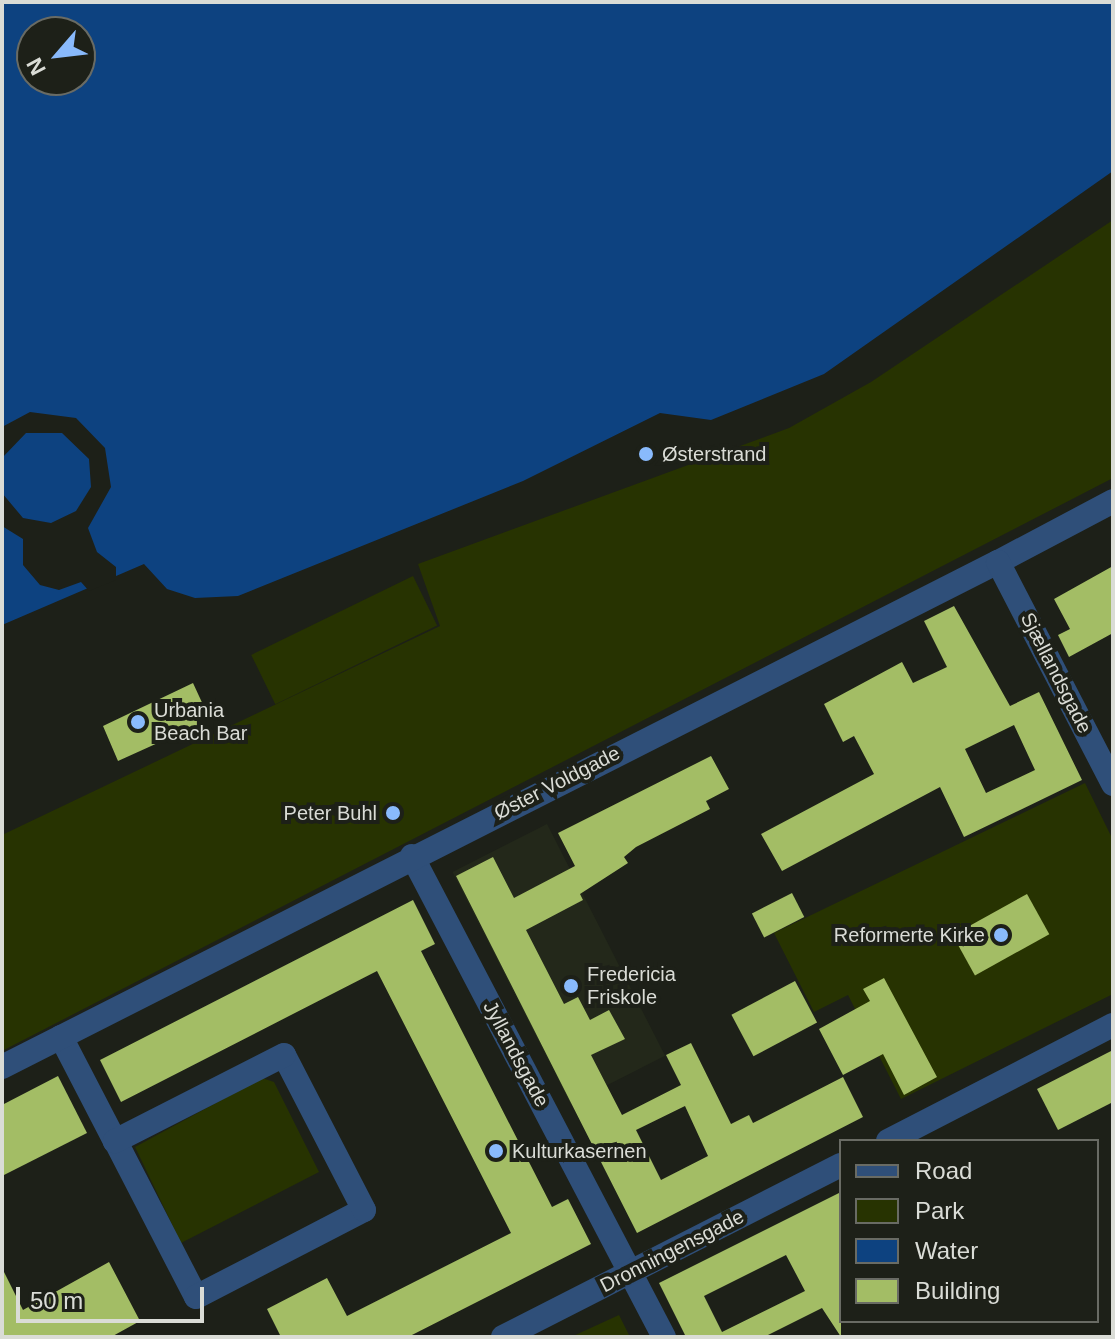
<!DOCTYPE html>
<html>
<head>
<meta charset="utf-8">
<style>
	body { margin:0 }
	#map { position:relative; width:1115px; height:1339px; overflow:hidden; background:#1d2018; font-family:Arial,sans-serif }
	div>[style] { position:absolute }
	.built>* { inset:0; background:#23281a; transform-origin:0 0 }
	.green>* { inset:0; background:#273301; transform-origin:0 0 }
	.water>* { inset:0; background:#0d4280 }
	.pier>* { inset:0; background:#1d2018 }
	.building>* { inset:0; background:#a3bd65; transform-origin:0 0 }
	.minor>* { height:24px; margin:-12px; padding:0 12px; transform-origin:12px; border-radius:12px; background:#2f4f79 }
	.tertiary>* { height:24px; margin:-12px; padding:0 12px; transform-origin:12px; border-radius:12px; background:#2f4f79 }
	.dots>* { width:22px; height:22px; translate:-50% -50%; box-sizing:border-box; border:4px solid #1d2018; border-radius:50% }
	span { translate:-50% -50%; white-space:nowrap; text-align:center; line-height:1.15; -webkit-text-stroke:8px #1d2018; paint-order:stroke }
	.poi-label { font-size:20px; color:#dadcd6 }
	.left { translate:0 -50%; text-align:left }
	.right { translate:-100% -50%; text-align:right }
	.street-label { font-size:20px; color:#dadcd6 }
	.frame { position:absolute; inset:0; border:4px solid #dadcd6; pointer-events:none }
	.legend { position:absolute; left:839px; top:1139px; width:260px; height:184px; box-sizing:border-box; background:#1d2018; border:2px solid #696b64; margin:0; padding:10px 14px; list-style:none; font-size:24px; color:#dadcd6 }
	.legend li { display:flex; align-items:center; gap:16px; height:40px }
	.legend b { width:40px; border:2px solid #696b64 }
	.north { position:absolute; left:16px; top:16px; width:80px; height:80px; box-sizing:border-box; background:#1d2018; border:2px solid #696b64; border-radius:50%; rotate:242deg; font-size:22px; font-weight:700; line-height:32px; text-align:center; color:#dadcd6 }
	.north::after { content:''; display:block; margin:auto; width:28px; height:36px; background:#89bafc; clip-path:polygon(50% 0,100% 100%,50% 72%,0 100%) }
	.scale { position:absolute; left:16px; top:1287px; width:188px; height:36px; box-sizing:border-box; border:4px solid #dadcd6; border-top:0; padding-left:10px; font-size:24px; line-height:28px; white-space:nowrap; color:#dadcd6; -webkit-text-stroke:6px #1d2018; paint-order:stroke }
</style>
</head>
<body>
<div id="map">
	<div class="built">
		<div style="left:547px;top:824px;width:260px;height:106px;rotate:63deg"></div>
	</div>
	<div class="green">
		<div style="clip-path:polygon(1113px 220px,1113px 478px,2px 1051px,2px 835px,440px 626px,418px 564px,789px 428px,871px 382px)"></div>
		<div style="left:413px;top:576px;width:55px;height:180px;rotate:64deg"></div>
		<div style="clip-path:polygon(1085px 783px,1113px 840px,1113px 994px,901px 1099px,848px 995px,814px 1012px,774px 933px)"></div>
		<div style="clip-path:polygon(262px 1078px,274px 1082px,319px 1172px,181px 1243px,135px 1147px)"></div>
		<div style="clip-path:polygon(619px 1315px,630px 1337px,571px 1337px)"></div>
	</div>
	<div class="water">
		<div style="clip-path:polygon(evenodd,2px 2px,1113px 2px,1113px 171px,824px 374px,711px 420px,660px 413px,523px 481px,238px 596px,195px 598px,167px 589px,144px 564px,2px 625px,2px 2px,32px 32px,80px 32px,80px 80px,32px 80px,32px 32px)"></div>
	</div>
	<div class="pier">
		<div style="clip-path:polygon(30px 412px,76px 418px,105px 448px,111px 487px,88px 528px,97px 552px,116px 567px,116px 580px,89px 591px,81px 582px,59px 590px,40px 585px,23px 565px,23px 539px,2px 526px,2px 493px,23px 518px,51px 523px,76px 511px,91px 487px,89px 459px,62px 433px,26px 433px,2px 458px,2px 427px)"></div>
	</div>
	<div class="building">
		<div style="clip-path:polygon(1113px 566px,1113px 633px,1069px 657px,1058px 635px,1070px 629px,1054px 599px)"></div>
		<div style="clip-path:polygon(evenodd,954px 606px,1010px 706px,1039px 692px,1082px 780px,964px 837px,940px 787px,782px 871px,761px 834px,874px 774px,854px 736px,843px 742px,824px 704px,902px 662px,913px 683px,947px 667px,924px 621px,954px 606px,1014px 725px,1035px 770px,986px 793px,965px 749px,1014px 725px)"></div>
		<div style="clip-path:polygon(193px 683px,205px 709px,197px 712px,202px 723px,118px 761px,103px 726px)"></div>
		<div style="clip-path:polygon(evenodd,711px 756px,729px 789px,706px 801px,710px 809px,636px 847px,624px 857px,628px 863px,580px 894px,583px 900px,526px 930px,564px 1004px,578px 997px,590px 1020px,609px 1010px,625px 1039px,591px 1055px,622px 1115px,681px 1085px,666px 1055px,691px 1043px,731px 1124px,749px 1115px,753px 1123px,843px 1077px,863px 1117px,637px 1233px,456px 876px,493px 857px,514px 898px,575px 866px,558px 833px,711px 756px,685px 1106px,708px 1156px,661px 1180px,636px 1130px,685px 1106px)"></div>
		<div style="left:792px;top:893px;width:27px;height:45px;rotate:63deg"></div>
		<div style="left:1027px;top:894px;width:46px;height:85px;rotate:61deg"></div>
		<div style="clip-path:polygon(413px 900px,435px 944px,421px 951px,552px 1207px,568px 1199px,591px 1244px,408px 1337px,281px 1337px,267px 1309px,327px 1278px,347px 1316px,511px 1233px,377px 971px,121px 1102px,100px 1060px)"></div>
		<div style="clip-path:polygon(884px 978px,937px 1077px,904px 1095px,883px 1054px,843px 1075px,819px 1029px,870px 1001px,863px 989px)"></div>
		<div style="left:795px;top:981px;width:47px;height:72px;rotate:62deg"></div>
		<div style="clip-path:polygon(1113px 1050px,1113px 1102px,1058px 1130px,1037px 1089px)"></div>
		<div style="clip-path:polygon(58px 1076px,87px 1133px,2px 1176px,2px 1105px)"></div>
		<div style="clip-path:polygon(evenodd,841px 1192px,841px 1337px,822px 1308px,764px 1337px,686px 1337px,659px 1283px,841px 1192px,786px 1255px,805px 1291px,722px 1332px,704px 1296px,786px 1255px)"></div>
		<div style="clip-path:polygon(109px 1262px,140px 1321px,111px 1337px,2px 1337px,2px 1268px,23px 1310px)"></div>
	</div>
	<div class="minor">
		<div style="left:998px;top:562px;width:130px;rotate:-27.9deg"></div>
		<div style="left:412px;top:856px;width:543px;rotate:62.35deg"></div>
		<div style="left:61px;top:1037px;width:117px;rotate:62.6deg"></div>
		<div style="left:115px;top:1141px;width:1px;rotate:45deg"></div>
		<div style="left:116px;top:1142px;width:174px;rotate:62.7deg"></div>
		<div style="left:196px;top:1297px;width:189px;rotate:-27.4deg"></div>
		<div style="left:364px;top:1210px;width:174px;rotate:-117.3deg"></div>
		<div style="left:284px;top:1055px;width:190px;rotate:153deg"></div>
		<div style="left:888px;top:1141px;width:253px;rotate:-27.3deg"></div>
		<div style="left:503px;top:1337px;width:379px;rotate:-27deg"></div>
	</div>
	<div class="tertiary">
		<div style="left:2px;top:1067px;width:1117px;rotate:-26.89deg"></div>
		<div style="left:998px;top:562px;width:250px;rotate:62.6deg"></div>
	</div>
	<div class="dots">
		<div style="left:646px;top:454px;background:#89bafc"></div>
		<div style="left:138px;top:722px;background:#89bafc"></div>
		<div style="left:393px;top:813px;background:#89bafc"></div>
		<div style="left:1001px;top:935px;background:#89bafc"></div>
		<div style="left:571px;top:986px;background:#89bafc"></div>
		<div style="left:496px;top:1151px;background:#89bafc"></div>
	</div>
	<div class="poi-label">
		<span class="left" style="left:662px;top:454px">Østerstrand</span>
		<span class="left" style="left:154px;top:722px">Urbania<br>Beach Bar</span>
		<span class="right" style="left:377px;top:813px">Peter Buhl</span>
		<span class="right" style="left:985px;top:935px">Reformerte Kirke</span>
		<span class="left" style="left:587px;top:986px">Fredericia<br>Friskole</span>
		<span class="left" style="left:512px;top:1151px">Kulturkasernen</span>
	</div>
	<div class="street-label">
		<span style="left:1056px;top:673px;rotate:63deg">Sjællandsgade</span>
		<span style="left:557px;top:783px;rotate:-27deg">Øster Voldgade</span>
		<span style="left:516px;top:1054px;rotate:62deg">Jyllandsgade</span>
		<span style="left:672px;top:1251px;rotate:-27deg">Dronningensgade</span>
	</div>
	<div class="frame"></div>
	<ul class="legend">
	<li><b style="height:10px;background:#2f4f79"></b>Road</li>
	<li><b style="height:22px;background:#273301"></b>Park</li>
	<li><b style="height:22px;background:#0d4280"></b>Water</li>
	<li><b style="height:22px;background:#a3bd65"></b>Building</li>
	</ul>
	<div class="north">N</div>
	<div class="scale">50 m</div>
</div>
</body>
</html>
